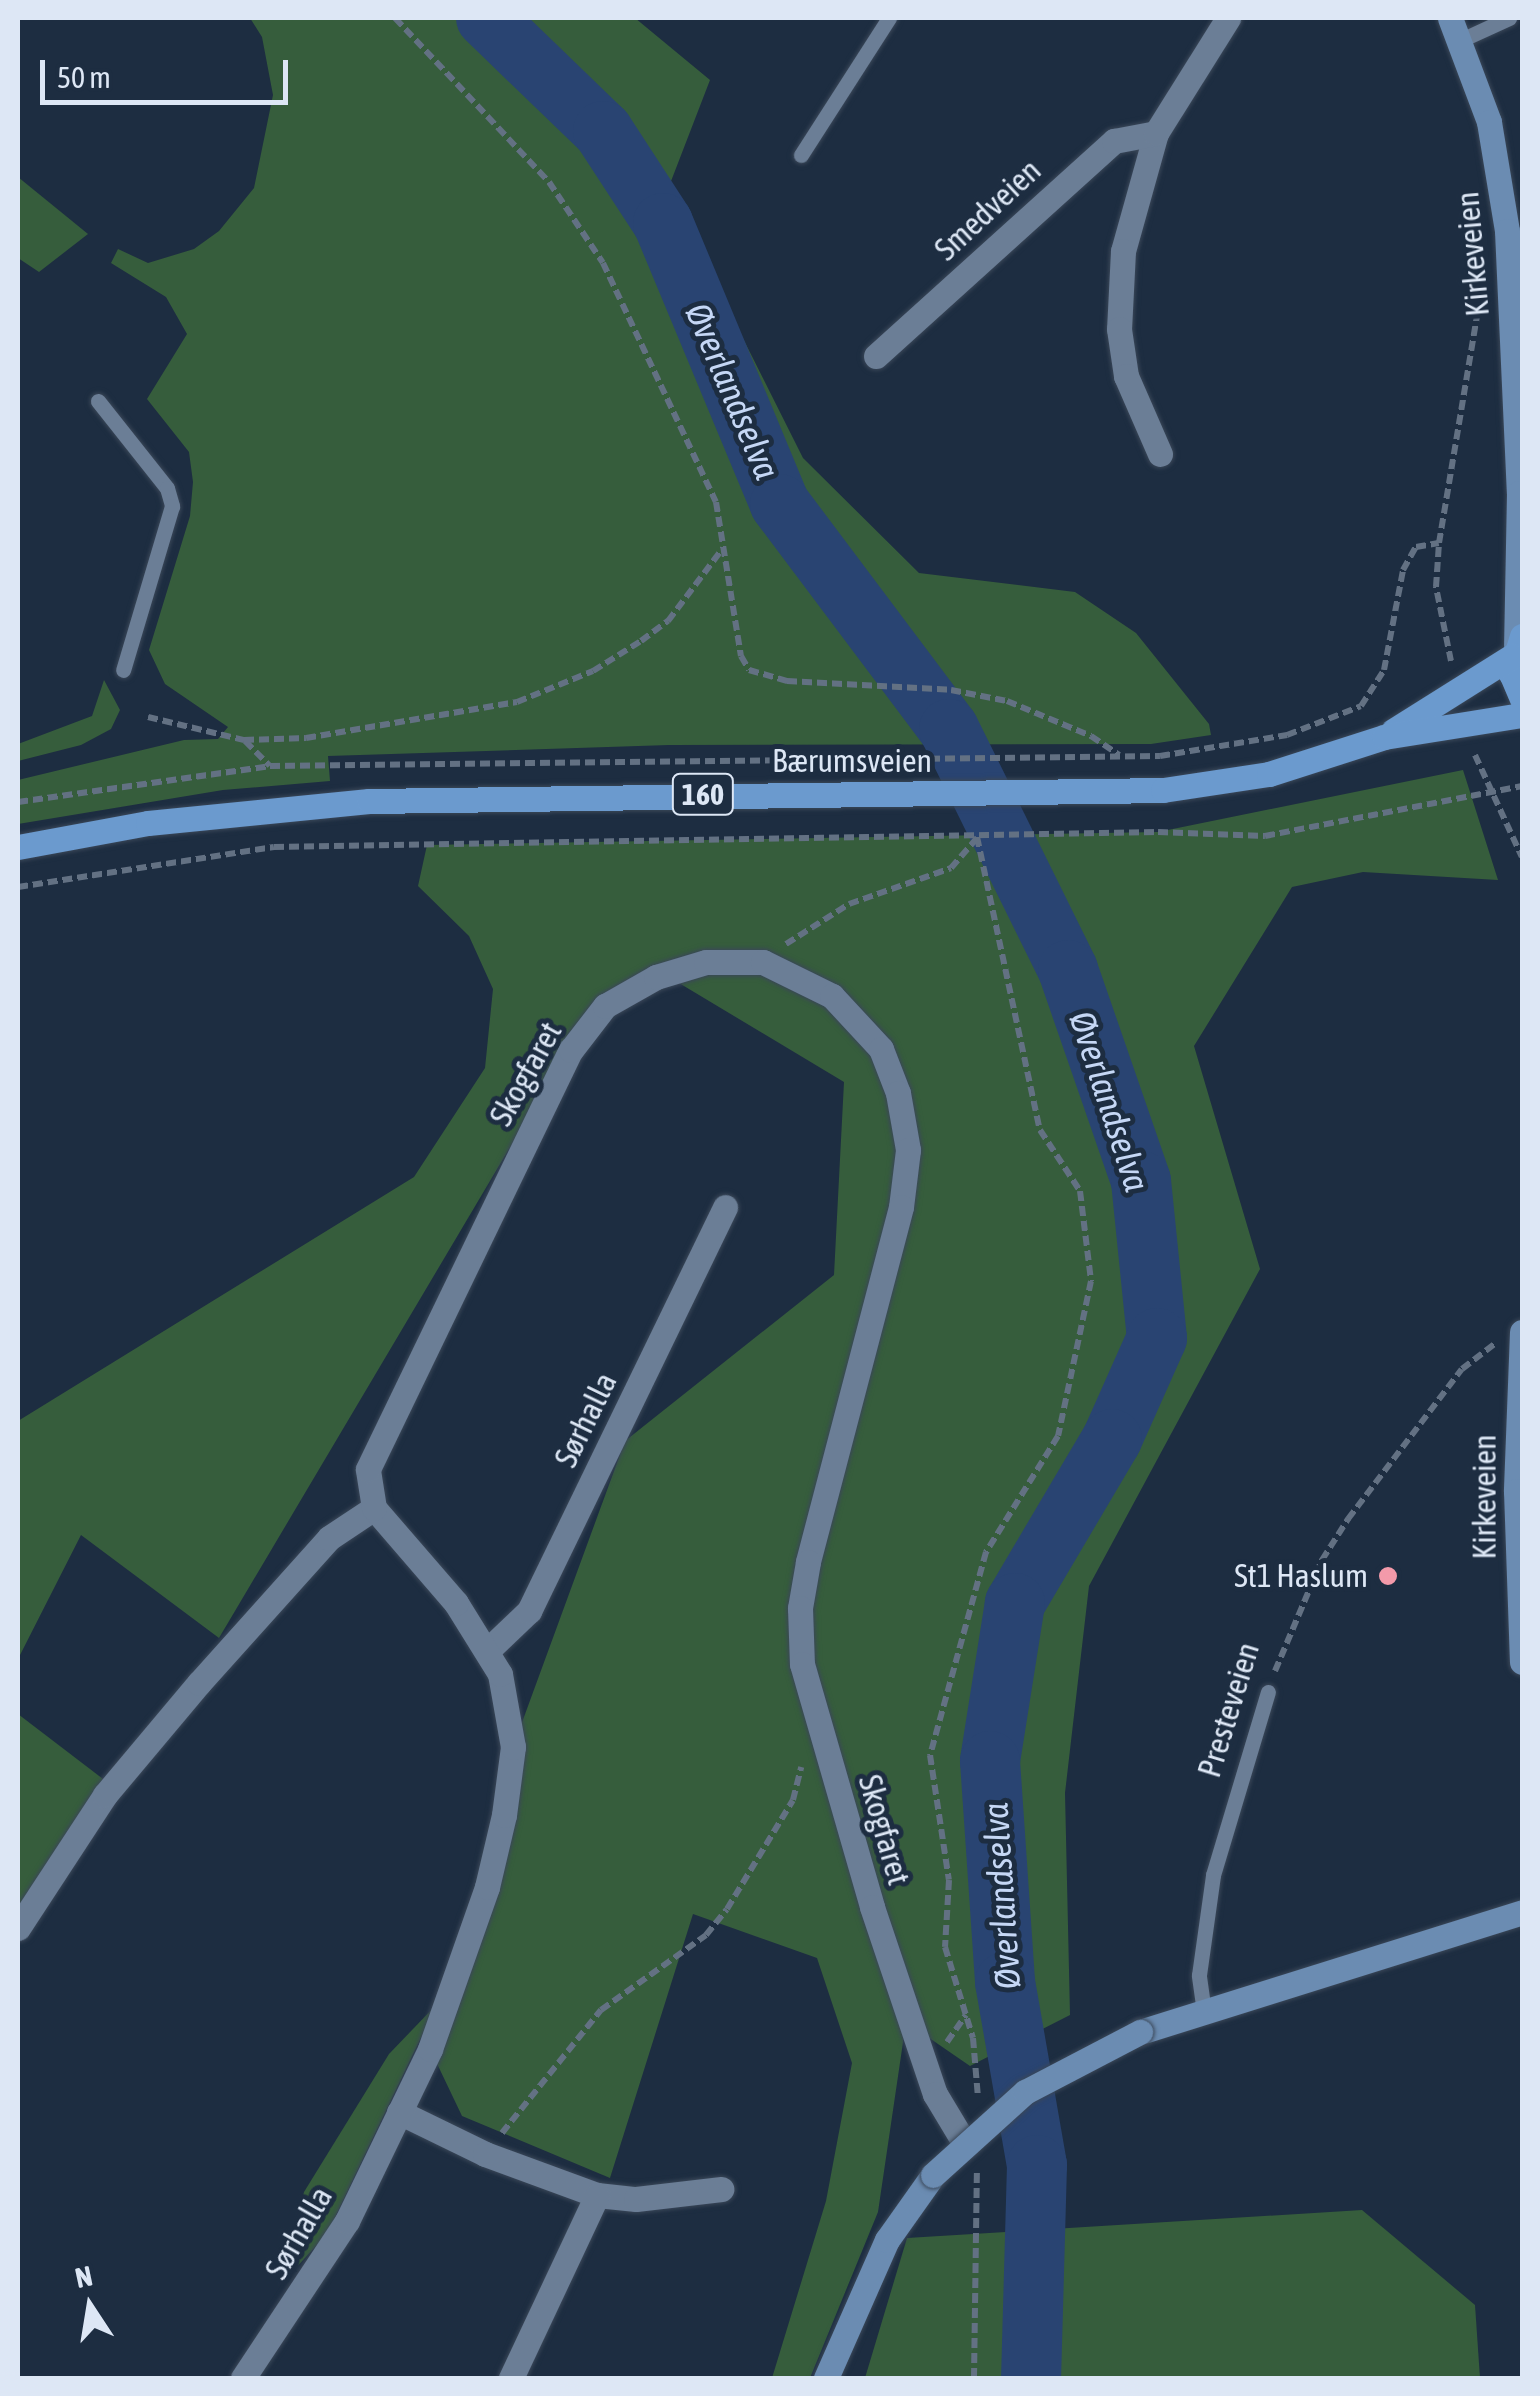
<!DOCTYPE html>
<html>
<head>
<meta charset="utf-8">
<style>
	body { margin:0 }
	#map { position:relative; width:1540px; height:2396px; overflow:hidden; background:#1d2d41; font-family:"Asap Condensed",sans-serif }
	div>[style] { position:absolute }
	.green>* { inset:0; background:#365d3c }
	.river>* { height:60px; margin:-30px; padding:0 30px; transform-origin:30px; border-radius:30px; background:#294472 }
	.path>* { height:6px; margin-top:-3px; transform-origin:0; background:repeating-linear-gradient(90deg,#637183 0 10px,transparent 0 15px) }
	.roads { filter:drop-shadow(0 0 2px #3a4758) drop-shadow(0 0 2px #3a4758) }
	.lane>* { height:15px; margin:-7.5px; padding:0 7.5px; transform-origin:7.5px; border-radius:7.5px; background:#6b7e96 }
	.street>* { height:25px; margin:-12.5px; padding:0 12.5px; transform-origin:12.5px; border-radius:12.5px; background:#6b7e96 }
	.secondary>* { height:25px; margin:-12.5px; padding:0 12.5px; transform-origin:12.5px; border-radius:12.5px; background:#6b8cb2 }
	.primary>* { height:25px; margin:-12.5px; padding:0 12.5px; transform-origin:12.5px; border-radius:12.5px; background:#6b9ace }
	.bridges { filter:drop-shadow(0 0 2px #3a4758) drop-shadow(0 0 2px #3a4758) }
	.secondary-bridge>* { height:25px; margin:-12.5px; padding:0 12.5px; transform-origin:12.5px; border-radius:12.5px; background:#6b8cb2 }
	.dots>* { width:28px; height:28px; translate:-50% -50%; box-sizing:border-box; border:5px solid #1d2d41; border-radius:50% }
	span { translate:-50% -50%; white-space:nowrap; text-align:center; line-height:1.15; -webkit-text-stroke:10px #1d2d41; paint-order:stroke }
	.shield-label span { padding:2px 8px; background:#1d2d41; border:2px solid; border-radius:8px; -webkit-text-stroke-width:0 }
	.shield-label { font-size:30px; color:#dde7f5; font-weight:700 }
	.street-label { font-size:32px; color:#dde7f5 }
	.poi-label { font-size:32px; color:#dde7f5 }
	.right { translate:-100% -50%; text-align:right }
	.water-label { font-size:35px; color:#c5d7f5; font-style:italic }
	.frame { position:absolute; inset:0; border:20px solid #dde7f5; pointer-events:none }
	.north { position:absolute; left:40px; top:2256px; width:100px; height:100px; -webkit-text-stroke:8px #1d2d41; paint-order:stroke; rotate:348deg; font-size:28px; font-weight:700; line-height:40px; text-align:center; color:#dde7f5 }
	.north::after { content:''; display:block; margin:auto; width:35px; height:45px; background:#dde7f5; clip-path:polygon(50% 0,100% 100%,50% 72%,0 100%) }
	.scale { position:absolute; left:40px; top:60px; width:248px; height:45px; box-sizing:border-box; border:5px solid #dde7f5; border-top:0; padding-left:12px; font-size:30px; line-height:35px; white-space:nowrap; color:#dde7f5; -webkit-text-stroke:8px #1d2d41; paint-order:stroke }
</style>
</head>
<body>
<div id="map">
	<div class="green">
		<div style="clip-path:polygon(250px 18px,635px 18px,710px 80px,668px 189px,803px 458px,919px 573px,1075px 592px,1136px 633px,1209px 724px,1211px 735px,1151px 744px,669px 745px,328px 756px,330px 781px,223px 790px,18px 824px,18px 780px,184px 740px,218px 739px,228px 727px,165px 684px,149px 650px,190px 516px,193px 482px,189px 452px,147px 399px,187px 334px,166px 297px,111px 263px,118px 249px,148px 263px,194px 249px,219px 231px,254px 188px,273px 95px,262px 37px)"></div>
		<div style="clip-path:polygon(18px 177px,88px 234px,39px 272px,18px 258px)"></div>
		<div style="clip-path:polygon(104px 680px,120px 710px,111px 729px,81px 745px,18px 761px,18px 744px,92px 716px)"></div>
		<div style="clip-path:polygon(1463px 770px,1498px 880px,1363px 872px,1292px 887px,1194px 1046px,1260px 1269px,1089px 1586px,1065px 1793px,1070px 2015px,970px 2066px,906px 2022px,878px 2212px,810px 2378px,772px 2378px,826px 2201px,852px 2063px,817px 1958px,693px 1914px,610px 2178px,462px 2116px,430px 2049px,513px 1747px,625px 1441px,834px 1275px,844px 1082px,669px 977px,595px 1004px,219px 1638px,81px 1535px,18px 1659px,18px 1421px,414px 1177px,485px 1068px,493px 989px,469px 936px,418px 886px,427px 845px,1158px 832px)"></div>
		<div style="clip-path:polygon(18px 1714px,107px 1782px,18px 1925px)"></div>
		<div style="clip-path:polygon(437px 2004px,327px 2234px,282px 2283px,304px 2192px,389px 2054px)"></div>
		<div style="clip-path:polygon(1362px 2210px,1475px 2305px,1480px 2378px,865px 2378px,907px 2238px)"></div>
	</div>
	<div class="river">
		<div style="left:486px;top:18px;width:163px;rotate:44deg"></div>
		<div style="left:603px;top:131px;width:110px;rotate:56.9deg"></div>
		<div style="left:663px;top:223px;width:304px;rotate:67.4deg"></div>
		<div style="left:780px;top:504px;width:281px;rotate:53.1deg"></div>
		<div style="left:949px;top:729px;width:269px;rotate:63.7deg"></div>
		<div style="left:1068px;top:970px;width:223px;rotate:70.9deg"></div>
		<div style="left:1141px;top:1181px;width:158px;rotate:84.2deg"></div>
		<div style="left:1157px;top:1338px;width:111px;rotate:114deg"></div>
		<div style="left:1112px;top:1439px;width:191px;rotate:120.6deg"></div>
		<div style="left:1015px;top:1603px;width:160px;rotate:99deg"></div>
		<div style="left:990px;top:1761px;width:222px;rotate:86.1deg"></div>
		<div style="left:1005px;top:1982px;width:186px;rotate:80.1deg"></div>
		<div style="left:1037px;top:2165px;width:213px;rotate:91.6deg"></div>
	</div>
	<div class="path">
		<div style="left:395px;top:18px;width:225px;rotate:46.8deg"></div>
		<div style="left:549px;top:182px;width:97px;rotate:56.3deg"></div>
		<div style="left:603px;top:263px;width:264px;rotate:64.7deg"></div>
		<div style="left:716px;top:502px;width:156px;rotate:80.8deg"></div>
		<div style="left:741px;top:656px;width:16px;rotate:60deg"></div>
		<div style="left:749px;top:670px;width:40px;rotate:16deg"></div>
		<div style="left:787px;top:681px;width:164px;rotate:3.1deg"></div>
		<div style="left:951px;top:690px;width:57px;rotate:11.1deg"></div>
		<div style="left:1007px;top:701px;width:91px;rotate:22.6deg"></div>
		<div style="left:1091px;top:736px;width:34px;rotate:34deg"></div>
		<div style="left:1451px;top:661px;width:76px;rotate:-101.5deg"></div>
		<div style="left:1436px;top:587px;width:44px;rotate:-86.1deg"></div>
		<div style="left:1439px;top:543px;width:243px;rotate:-80.5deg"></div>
		<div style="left:148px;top:717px;width:99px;rotate:13.5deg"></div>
		<div style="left:244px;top:740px;width:62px;rotate:-1.8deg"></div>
		<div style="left:306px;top:738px;width:214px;rotate:-9.7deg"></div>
		<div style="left:517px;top:702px;width:82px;rotate:-22.2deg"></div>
		<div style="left:593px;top:671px;width:57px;rotate:-32deg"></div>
		<div style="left:641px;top:641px;width:34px;rotate:-37deg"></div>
		<div style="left:668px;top:621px;width:91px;rotate:-53deg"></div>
		<div style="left:245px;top:741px;width:35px;rotate:45deg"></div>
		<div style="left:1475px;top:755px;width:112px;rotate:65.3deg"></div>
		<div style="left:18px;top:802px;width:255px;rotate:-8.1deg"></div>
		<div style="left:270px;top:766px;width:890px;rotate:-0.64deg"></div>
		<div style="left:1160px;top:756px;width:129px;rotate:-9.4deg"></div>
		<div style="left:1287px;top:735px;width:79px;rotate:-21.4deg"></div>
		<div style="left:1361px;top:706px;width:43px;rotate:-57.4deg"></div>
		<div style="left:1384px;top:670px;width:102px;rotate:-79.2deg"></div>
		<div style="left:1403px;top:570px;width:26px;rotate:-61deg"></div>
		<div style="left:1416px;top:547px;width:23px;rotate:-10deg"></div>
		<div style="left:977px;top:837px;width:300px;rotate:77.9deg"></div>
		<div style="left:1040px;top:1130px;width:73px;rotate:56.7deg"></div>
		<div style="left:1080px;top:1191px;width:91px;rotate:83deg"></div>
		<div style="left:1091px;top:1281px;width:158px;rotate:102deg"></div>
		<div style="left:1058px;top:1436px;width:137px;rotate:121.8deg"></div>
		<div style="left:986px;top:1552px;width:211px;rotate:105.4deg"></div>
		<div style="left:930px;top:1755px;width:126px;rotate:81.4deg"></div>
		<div style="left:949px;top:1880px;width:67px;rotate:93.4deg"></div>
		<div style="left:945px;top:1947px;width:95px;rotate:72.9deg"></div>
		<div style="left:973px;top:2038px;width:60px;rotate:85.2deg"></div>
		<div style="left:18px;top:887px;width:259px;rotate:-8.9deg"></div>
		<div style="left:274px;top:847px;width:884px;rotate:-0.97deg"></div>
		<div style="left:1158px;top:832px;width:107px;rotate:2.1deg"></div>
		<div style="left:1265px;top:836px;width:262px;rotate:-11deg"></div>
		<div style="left:786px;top:944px;width:75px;rotate:-32.4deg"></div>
		<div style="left:849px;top:904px;width:108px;rotate:-19.4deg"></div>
		<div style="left:951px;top:868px;width:40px;rotate:-49deg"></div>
		<div style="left:1275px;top:1671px;width:121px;rotate:-67.1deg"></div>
		<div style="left:1322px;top:1560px;width:49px;rotate:-57.6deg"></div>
		<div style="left:1348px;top:1519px;width:188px;rotate:-52.8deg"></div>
		<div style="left:1462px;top:1369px;width:44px;rotate:-37.6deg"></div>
		<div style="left:947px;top:2042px;width:33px;rotate:-55deg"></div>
		<div style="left:502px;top:2133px;width:158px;rotate:-51.2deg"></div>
		<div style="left:601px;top:2010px;width:129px;rotate:-35.5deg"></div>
		<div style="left:706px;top:1935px;width:33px;rotate:-51deg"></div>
		<div style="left:727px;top:1909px;width:127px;rotate:-58.8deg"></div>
		<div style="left:793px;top:1800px;width:34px;rotate:-76deg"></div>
		<div style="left:974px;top:2378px;width:207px;rotate:-89.2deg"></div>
	</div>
	<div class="roads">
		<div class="lane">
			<div style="left:1461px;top:40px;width:53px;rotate:-24.6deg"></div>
			<div style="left:801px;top:155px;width:163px;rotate:-57.3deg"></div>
			<div style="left:98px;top:401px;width:111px;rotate:51.6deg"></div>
			<div style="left:167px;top:488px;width:19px;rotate:74deg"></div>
			<div style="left:172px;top:506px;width:171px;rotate:106.6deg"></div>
			<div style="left:1204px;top:2012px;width:37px;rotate:-98deg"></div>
			<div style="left:1199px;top:1975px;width:101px;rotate:-82deg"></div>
			<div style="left:1213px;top:1875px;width:191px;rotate:-73.3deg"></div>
		</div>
		<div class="street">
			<div style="left:1156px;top:133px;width:123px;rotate:105.6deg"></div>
			<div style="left:1123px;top:251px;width:78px;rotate:92.9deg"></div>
			<div style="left:1119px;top:329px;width:48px;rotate:81.5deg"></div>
			<div style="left:1126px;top:376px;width:85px;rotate:66.4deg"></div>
			<div style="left:876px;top:356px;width:321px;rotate:-42.1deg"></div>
			<div style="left:1114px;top:141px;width:43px;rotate:-10.8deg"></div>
			<div style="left:1156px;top:133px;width:136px;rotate:-57.9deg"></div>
			<div style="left:488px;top:1650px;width:57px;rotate:-43.6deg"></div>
			<div style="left:529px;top:1611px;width:449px;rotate:-64.1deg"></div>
			<div style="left:18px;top:1928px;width:159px;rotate:-56.8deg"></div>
			<div style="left:105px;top:1795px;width:146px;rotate:-50deg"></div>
			<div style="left:199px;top:1683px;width:195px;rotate:-48.1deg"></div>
			<div style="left:329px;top:1538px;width:54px;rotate:-33.7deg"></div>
			<div style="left:399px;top:2112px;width:96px;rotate:26deg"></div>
			<div style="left:485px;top:2154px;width:119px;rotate:20.1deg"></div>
			<div style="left:597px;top:2195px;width:39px;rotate:6deg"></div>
			<div style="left:636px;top:2199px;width:86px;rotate:-6.7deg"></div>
			<div style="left:243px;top:2378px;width:188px;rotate:-56.5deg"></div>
			<div style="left:347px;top:2221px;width:191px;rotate:-64.2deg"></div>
			<div style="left:430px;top:2049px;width:172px;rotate:-70.6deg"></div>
			<div style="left:487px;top:1887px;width:74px;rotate:-76.7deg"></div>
			<div style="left:504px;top:1815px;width:69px;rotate:-82.5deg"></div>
			<div style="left:513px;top:1747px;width:74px;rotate:-100.1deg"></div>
			<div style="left:500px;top:1674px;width:84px;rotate:-121.8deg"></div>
			<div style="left:456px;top:1603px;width:125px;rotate:-130.8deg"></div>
			<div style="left:374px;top:1508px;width:39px;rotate:-99deg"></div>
			<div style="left:368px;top:1469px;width:466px;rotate:-64.2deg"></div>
			<div style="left:571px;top:1050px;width:56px;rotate:-52.3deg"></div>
			<div style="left:605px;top:1006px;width:59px;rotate:-29.6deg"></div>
			<div style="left:656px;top:977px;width:52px;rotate:-16.7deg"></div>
			<div style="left:706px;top:962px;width:57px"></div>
			<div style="left:763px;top:962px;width:77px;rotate:26.2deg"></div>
			<div style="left:832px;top:996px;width:72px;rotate:47.2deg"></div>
			<div style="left:881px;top:1049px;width:47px;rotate:68.9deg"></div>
			<div style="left:898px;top:1093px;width:58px;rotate:80deg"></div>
			<div style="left:908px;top:1150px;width:57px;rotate:97deg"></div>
			<div style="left:901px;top:1207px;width:367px;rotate:104.7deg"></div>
			<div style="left:808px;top:1562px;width:47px;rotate:99.9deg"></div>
			<div style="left:800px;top:1608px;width:56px;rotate:88deg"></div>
			<div style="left:802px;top:1664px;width:253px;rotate:73.9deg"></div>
			<div style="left:872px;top:1907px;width:197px;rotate:71.4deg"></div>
			<div style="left:935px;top:2094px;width:58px;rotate:59deg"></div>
			<div style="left:511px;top:2378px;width:202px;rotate:-64.8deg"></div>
		</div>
		<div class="secondary">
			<div style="left:1450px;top:18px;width:111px;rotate:69.4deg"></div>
			<div style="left:1489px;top:122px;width:110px;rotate:80.6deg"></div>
			<div style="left:1507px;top:231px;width:262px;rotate:87.4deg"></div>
			<div style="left:1519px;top:493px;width:152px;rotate:91.1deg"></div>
			<div style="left:1522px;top:1332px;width:159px;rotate:92.2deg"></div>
			<div style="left:1516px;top:1491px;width:171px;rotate:88deg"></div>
			<div style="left:1140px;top:2032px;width:400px;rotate:-17.4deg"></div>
			<div style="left:826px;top:2378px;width:151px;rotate:-66.2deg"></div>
			<div style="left:887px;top:2240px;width:80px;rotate:-54.7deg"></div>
		</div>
		<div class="primary">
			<div style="left:1522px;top:636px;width:39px;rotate:107deg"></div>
			<div style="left:1511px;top:673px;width:28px;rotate:67deg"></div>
			<div style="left:1393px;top:731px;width:141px;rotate:-32.2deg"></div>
			<div style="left:18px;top:847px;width:132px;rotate:-10.5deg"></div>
			<div style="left:148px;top:823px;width:222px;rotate:-5.7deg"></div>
			<div style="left:369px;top:801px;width:794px;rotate:-0.79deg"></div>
			<div style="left:1163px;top:790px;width:107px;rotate:-8.6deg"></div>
			<div style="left:1269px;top:774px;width:121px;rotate:-17.8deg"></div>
			<div style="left:1384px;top:737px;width:140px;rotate:-9.1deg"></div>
		</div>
	</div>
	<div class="bridges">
		<div class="secondary-bridge">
			<div style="left:933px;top:2175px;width:124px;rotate:-42.1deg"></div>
			<div style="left:1025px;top:2092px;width:130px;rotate:-27.6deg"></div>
		</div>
	</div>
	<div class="dots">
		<div style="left:1388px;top:1576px;background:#f39aaa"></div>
	</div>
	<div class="shield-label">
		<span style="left:703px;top:794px">160</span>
	</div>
	<div class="street-label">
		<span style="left:988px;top:210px;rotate:-43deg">Smedveien</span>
		<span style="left:1473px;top:254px;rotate:-95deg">Kirkeveien</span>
		<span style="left:852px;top:761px">Bærumsveien</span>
		<span style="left:526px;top:1074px;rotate:-61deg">Skogfaret</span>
		<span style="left:586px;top:1420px;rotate:-64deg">Sørhalla</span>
		<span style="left:1485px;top:1497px;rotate:-90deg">Kirkeveien</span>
		<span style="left:1229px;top:1710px;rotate:-73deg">Presteveien</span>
		<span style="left:884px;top:1830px;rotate:74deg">Skogfaret</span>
		<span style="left:299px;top:2233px;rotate:-60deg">Sørhalla</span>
	</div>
	<div class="poi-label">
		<span class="right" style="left:1368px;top:1576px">St1 Haslum</span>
	</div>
	<div class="water-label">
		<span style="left:733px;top:391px;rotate:67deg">Øverlandselva</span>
		<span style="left:1110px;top:1101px;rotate:72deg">Øverlandselva</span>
		<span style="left:1001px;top:1896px;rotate:-94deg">Øverlandselva</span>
	</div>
	<div class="frame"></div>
	<div class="north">N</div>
	<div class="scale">50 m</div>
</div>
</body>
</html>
